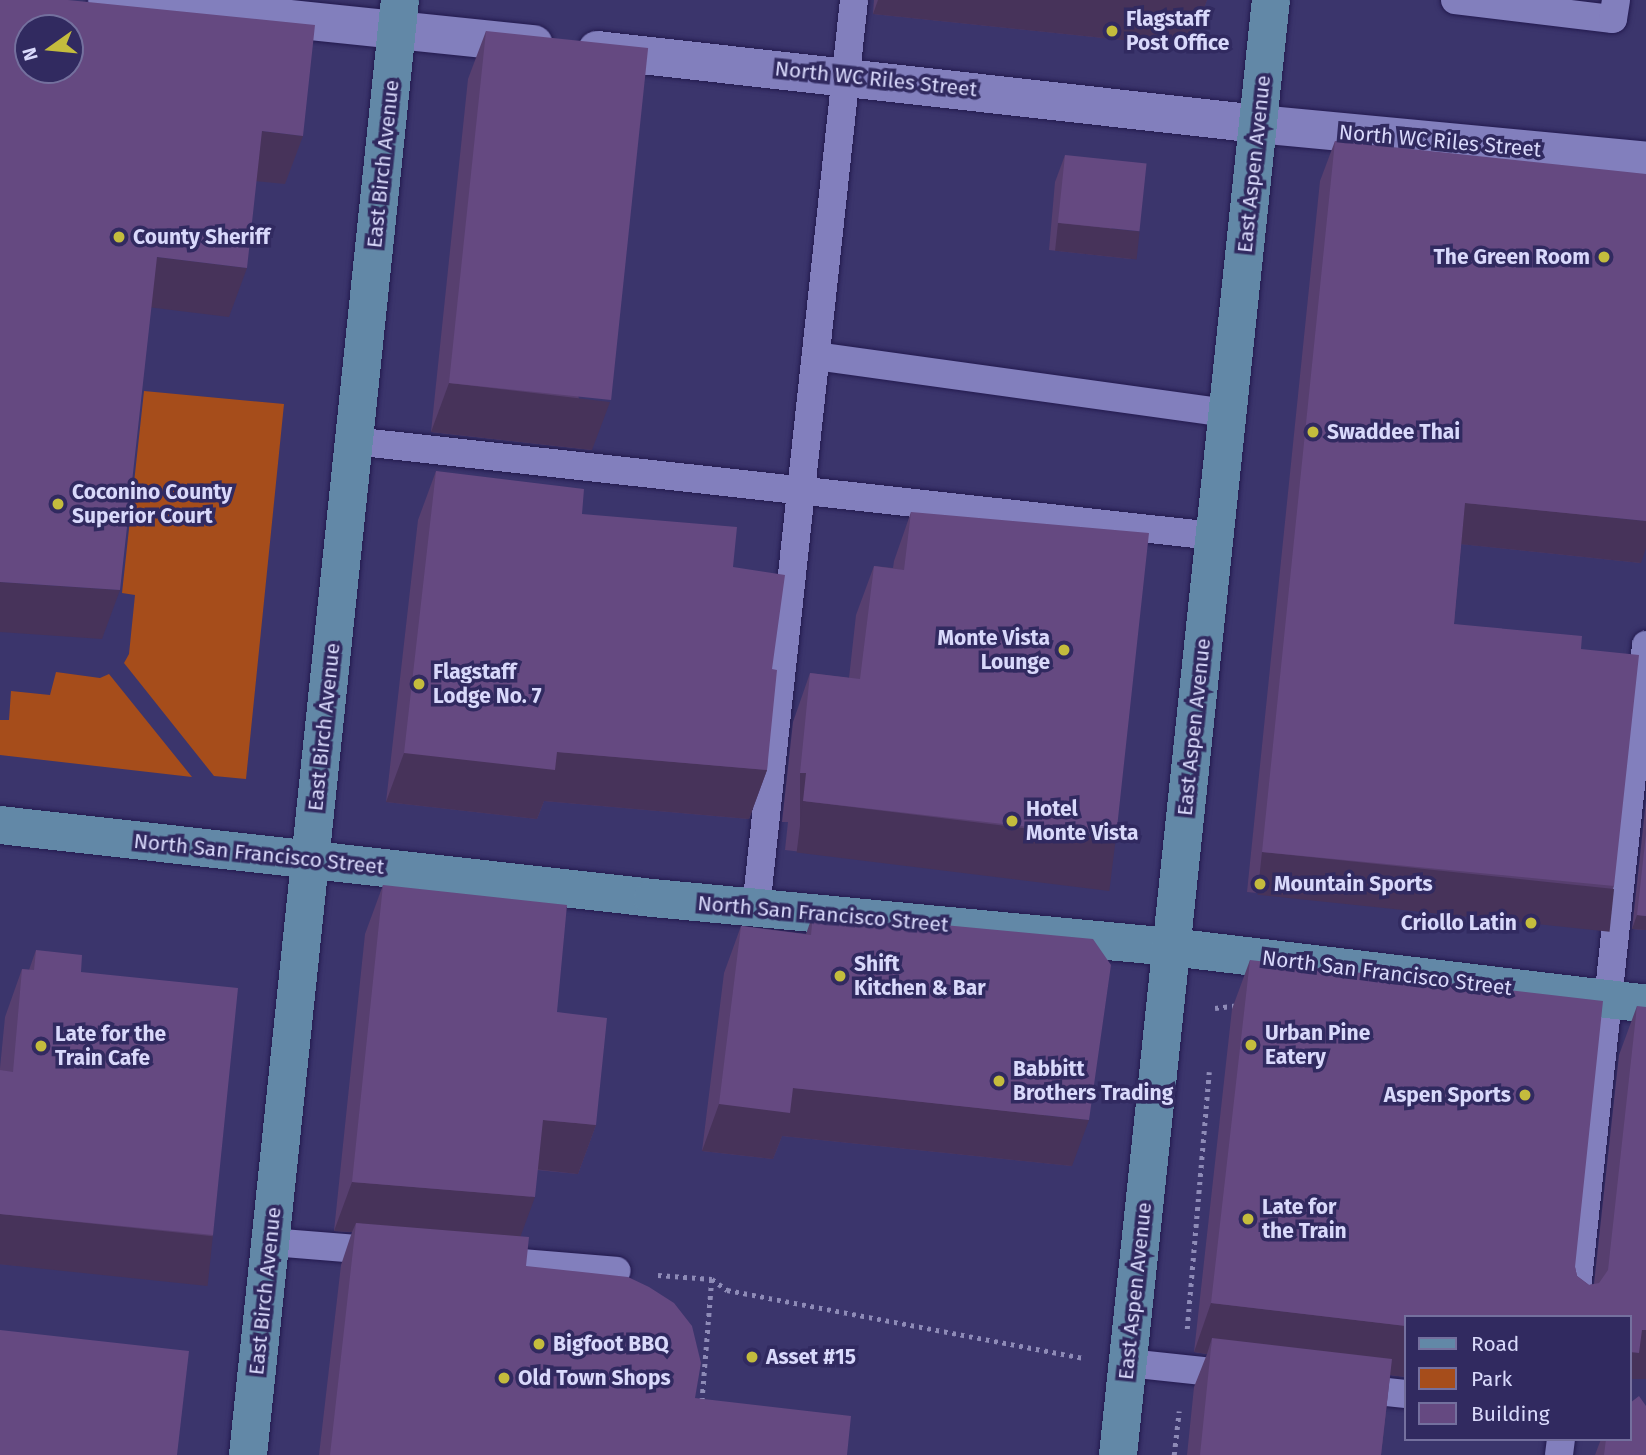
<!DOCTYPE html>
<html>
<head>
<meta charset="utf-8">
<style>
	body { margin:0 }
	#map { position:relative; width:1646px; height:1455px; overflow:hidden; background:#3b356c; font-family:"Fira Sans",sans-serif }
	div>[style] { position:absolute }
	.green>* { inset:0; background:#a64d1b }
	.path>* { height:4.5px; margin-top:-2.25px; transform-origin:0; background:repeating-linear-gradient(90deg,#8e8bb7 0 3.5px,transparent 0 8.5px) }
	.roads { filter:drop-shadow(0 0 2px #231a4f) drop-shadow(0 0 2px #231a4f) }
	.lane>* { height:28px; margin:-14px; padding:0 14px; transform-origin:14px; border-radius:14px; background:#827fbd }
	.street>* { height:38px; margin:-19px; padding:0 19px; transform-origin:19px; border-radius:19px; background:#827fbd }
	.secondary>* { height:38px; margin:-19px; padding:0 19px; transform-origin:19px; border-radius:19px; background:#6288a7 }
	.wall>* { inset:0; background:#573f6f }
	.shaded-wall>* { inset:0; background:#47335a; transform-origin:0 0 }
	.building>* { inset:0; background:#654981; transform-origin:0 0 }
	.dots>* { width:19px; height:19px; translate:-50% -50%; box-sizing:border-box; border:4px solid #312a60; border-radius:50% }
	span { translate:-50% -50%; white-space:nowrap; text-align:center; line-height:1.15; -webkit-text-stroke:7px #312a60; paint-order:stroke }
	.poi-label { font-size:21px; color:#d9d9fb; font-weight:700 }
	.left { translate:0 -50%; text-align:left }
	.right { translate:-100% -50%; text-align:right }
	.street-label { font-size:21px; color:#d9d9fb }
	.legend { position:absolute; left:1404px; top:1315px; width:228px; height:126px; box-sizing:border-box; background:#312a60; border:2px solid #74709e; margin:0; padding:9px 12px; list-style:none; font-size:21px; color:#d9d9fb }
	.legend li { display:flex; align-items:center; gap:14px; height:35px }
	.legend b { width:35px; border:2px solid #74709e }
	.north { position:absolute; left:14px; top:14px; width:70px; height:70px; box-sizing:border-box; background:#312a60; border:2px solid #74709e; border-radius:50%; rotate:255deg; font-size:19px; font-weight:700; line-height:28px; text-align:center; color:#d9d9fb }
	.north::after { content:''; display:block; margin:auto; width:24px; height:32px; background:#c4bc3d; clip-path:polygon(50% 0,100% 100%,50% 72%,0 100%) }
</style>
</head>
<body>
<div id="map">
	<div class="green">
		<div style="clip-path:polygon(144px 391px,284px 404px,246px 779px,214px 776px,124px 663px,129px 654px,135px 595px,122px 593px)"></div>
		<div style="clip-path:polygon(56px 672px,100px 678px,109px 674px,192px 777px,0 755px,0 720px,9px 720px,11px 691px,50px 695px)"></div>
	</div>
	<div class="path">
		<div style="left:1215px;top:1008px;width:23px;rotate:-7deg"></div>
		<div style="left:658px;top:1275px;width:54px;rotate:4.2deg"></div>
		<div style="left:712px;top:1279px;width:123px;rotate:94.6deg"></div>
		<div style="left:712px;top:1279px;width:19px;rotate:36deg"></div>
		<div style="left:727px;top:1290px;width:361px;rotate:10.8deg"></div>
		<div style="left:1187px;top:1329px;width:258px;rotate:-85.1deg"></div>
		<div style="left:1174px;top:1455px;width:44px;rotate:-83.5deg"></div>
	</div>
	<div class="roads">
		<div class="lane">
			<div style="left:1455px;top:0;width:159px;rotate:6.9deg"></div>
			<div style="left:1613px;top:19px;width:19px;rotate:-81deg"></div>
			<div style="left:816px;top:356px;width:416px;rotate:7.9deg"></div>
			<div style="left:353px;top:441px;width:866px;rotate:6.3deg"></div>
			<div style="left:756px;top:908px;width:913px;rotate:-83.84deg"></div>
			<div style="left:271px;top:1242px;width:113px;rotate:4.6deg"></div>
			<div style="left:487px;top:1260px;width:130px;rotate:4.8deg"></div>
			<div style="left:1574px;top:1317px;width:676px;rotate:-83.88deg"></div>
			<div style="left:1128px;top:1363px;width:113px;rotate:6.1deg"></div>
			<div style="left:1349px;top:1388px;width:57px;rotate:6deg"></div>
			<div style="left:1559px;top:1455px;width:16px;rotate:-83deg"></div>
		</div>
		<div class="street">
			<div style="left:107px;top:0;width:429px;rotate:5.9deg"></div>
			<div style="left:597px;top:50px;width:665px;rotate:6.39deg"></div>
			<div style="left:1258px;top:124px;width:390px;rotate:5.4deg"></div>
		</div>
		<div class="secondary">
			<div style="left:0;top:825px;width:657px;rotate:6.38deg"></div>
			<div style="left:653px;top:898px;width:520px;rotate:5.4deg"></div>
			<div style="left:1171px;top:947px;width:478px;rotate:6.8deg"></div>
			<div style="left:248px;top:1455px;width:1463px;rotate:-84.04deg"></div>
			<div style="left:1118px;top:1455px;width:1463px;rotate:-84deg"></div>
		</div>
	</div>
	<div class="wall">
		<div style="clip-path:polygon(874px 0,1207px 0,1190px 47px,873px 14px)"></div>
		<div style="clip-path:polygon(486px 31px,592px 450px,431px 432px,468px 79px)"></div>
		<div style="clip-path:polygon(1335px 141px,1641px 563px,1461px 544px,1454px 624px,1581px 649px,1614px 886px,1599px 926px,1247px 892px,1320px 181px)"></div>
		<div style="clip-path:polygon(1065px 155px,1131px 259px,1049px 250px,1055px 182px)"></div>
		<div style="clip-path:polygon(436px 471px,582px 514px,733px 567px,772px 669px,767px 770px,749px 819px,544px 801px,537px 819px,386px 802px,418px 520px)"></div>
		<div style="clip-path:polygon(911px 512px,1098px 886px,785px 850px,788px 822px,782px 822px,793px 722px,810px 673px,849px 678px,856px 615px,874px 566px,893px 568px,894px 561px)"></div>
		<div style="clip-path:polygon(1646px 801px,1646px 930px,1632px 929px)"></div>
		<div style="clip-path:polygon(383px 885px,557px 1012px,596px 1125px,578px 1174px,537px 1170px,520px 1237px,526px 1266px,695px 1398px,847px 1455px,319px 1455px,341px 1265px,352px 1232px,334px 1231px,365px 934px)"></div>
		<div style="clip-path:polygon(813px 914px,942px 930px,944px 925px,1072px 1166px,782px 1136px,773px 1159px,702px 1151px,724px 973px,741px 926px,806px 934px)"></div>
		<div style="clip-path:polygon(36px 950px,81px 972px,213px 1235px,195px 1283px,0 1264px,0 1068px,5px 1017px,22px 969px,29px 970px)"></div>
		<div style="clip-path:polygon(1250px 960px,1575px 1267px,1577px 1276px,1589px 1285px,1594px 1284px,1619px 1055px,1637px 1006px,1630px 1317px,1406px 1377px,1390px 1375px,1381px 1455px,1187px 1455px,1194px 1387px,1207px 1354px,1194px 1352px,1232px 1009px)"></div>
		<div style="clip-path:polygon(1601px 1439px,1630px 1439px,1646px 1455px,1595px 1455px)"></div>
	</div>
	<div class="shaded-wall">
		<div style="clip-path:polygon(878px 0,1207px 0,1190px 47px,873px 14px)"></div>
		<div style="clip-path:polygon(262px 131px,303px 136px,285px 184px,244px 180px)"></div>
		<div style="left:1058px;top:223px;width:82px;height:28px;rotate:6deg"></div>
		<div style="clip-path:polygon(157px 257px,247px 268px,229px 317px,139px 306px)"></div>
		<div style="clip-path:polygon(449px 383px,610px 402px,592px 450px,431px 432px)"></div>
		<div style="clip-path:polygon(1465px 503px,1646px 521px,1646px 548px,1641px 563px,1450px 543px)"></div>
		<div style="clip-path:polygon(0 582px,120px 590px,102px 639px,0 632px)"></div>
		<div style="clip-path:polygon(557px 752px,767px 770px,749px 819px,544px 801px,537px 819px,386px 802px,404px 753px)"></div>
		<div style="left:800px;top:773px;width:6px;height:52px"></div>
		<div style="left:803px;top:801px;width:315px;height:52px;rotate:7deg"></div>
		<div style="left:1262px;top:852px;width:354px;height:43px;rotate:6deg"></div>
		<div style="clip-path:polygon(1637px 915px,1646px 916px,1646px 930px,1632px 929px)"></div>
		<div style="clip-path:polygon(793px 1088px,1089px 1120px,1072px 1166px,782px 1136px,773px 1159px,702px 1151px,719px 1104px)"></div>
		<div style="clip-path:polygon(543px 1120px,596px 1125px,578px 1174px,525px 1168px)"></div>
		<div style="clip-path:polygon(352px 1182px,535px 1197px,517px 1246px,356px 1223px,352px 1232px,334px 1231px)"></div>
		<div style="left:0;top:1214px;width:214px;height:50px;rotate:6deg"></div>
		<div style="clip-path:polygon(1211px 1303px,1406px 1326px,1406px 1377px,1211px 1354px,1212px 1338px,1207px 1354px,1194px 1352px)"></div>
		<div style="clip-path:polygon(1642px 1330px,1646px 1330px,1646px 1379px,1630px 1379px,1630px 1352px)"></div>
	</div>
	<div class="building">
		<div style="clip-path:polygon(evenodd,0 0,68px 0,315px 25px,303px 136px,262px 131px,247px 268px,157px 257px,120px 590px,0 582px,0 0,28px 28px,70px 28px,70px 70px,28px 70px,28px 28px)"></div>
		<div style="left:486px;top:31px;width:163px;height:354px;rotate:6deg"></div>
		<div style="clip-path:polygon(1335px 141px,1646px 174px,1646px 521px,1465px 503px,1454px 624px,1582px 636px,1581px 649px,1639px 655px,1614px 886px,1262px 852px)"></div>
		<div style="left:1065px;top:155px;width:82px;height:68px;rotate:6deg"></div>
		<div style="clip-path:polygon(436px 471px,584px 489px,582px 514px,737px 527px,733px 567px,785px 575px,772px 669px,777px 670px,767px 770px,557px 752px,555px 770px,404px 753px)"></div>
		<div style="clip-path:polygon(911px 512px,1149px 533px,1116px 837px,803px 801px,806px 773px,800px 773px,810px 673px,860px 679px,874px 566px,904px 570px)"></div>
		<div style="clip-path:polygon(1646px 834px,1646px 916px,1637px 915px)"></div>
		<div style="clip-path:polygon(383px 885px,567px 905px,557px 1012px,607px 1018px,596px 1125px,543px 1120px,535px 1197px,352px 1182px)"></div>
		<div style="clip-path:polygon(813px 914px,943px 930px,944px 925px,1093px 939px,1111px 965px,1089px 1120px,793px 1088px,790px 1113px,719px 1104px,741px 926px,811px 935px)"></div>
		<div style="clip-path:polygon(36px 950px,82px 955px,81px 972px,238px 988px,213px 1235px,0 1214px,0 1070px,13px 1072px,22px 969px,34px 970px)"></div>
		<div style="clip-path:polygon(1250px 960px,1603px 1001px,1575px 1267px,1577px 1276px,1589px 1285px,1599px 1283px,1608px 1270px,1637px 1006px,1646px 1007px,1646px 1330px,1642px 1330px,1639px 1353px,1630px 1352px,1630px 1317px,1406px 1317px,1406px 1326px,1211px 1303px)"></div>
		<div style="clip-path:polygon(356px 1223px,529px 1237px,526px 1266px,628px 1277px,649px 1287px,674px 1303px,692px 1326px,701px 1363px,695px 1398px,851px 1416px,847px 1455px,330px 1455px)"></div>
		<div style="clip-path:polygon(0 1330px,189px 1351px,177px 1455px,0 1455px)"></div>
		<div style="clip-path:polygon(1212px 1338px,1392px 1359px,1381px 1455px,1200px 1455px)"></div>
		<div style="clip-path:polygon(1639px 1396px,1646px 1406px,1646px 1455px,1604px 1455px,1606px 1439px,1630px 1439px,1630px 1403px)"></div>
	</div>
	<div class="dots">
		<div style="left:1112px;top:31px;background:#c4bc3d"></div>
		<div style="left:119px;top:237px;background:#c4bc3d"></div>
		<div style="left:1604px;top:257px;background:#c4bc3d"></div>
		<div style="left:1313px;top:432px;background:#c4bc3d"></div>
		<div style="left:58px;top:504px;background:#c4bc3d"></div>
		<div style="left:1064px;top:650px;background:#c4bc3d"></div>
		<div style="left:419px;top:684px;background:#c4bc3d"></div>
		<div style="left:1012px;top:821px;background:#c4bc3d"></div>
		<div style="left:1260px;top:884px;background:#c4bc3d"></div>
		<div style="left:1531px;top:923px;background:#c4bc3d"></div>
		<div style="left:840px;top:976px;background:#c4bc3d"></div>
		<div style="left:1251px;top:1045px;background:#c4bc3d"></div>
		<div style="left:41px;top:1046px;background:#c4bc3d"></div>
		<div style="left:999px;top:1081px;background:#c4bc3d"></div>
		<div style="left:1525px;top:1095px;background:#c4bc3d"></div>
		<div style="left:1248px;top:1219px;background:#c4bc3d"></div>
		<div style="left:539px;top:1344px;background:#c4bc3d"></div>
		<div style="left:752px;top:1357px;background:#c4bc3d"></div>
		<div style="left:504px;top:1378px;background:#c4bc3d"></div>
	</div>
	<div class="poi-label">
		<span class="left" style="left:1126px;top:31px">Flagstaff<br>Post Office</span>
		<span class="left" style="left:133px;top:237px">County Sheriff</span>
		<span class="right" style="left:1590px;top:257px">The Green Room</span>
		<span class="left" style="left:1327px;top:432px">Swaddee Thai</span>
		<span class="left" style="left:72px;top:504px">Coconino County<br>Superior Court</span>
		<span class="right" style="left:1050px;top:650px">Monte Vista<br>Lounge</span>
		<span class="left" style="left:433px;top:684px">Flagstaff<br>Lodge No. 7</span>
		<span class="left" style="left:1026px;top:821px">Hotel<br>Monte Vista</span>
		<span class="left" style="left:1274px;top:884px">Mountain Sports</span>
		<span class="right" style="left:1517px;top:923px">Criollo Latin</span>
		<span class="left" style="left:854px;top:976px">Shift<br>Kitchen &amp; Bar</span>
		<span class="left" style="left:1265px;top:1045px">Urban Pine<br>Eatery</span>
		<span class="left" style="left:55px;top:1046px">Late for the<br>Train Cafe</span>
		<span class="left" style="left:1013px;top:1081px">Babbitt<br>Brothers Trading</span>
		<span class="right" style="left:1511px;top:1095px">Aspen Sports</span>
		<span class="left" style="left:1262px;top:1219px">Late for<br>the Train</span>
		<span class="left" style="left:553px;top:1344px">Bigfoot BBQ</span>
		<span class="left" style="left:766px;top:1357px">Asset #15</span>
		<span class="left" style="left:518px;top:1378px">Old Town Shops</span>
	</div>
	<div class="street-label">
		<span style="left:876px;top:79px;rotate:6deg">North WC Riles Street</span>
		<span style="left:1440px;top:141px;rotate:5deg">North WC Riles Street</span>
		<span style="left:383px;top:164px;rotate:-84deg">East Birch Avenue</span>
		<span style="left:1254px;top:164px;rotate:-84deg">East Aspen Avenue</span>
		<span style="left:324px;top:727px;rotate:-84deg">East Birch Avenue</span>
		<span style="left:1194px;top:727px;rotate:-84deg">East Aspen Avenue</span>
		<span style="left:259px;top:854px;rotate:6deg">North San Francisco Street</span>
		<span style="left:823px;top:914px;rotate:5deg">North San Francisco Street</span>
		<span style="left:1387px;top:973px;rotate:7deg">North San Francisco Street</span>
		<span style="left:265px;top:1291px;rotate:-84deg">East Birch Avenue</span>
		<span style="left:1135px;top:1291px;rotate:-84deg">East Aspen Avenue</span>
	</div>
	<ul class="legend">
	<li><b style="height:9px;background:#6288a7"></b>Road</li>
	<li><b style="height:19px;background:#a64d1b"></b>Park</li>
	<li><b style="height:19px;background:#654981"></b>Building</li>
	</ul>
	<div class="north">N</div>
</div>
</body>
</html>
